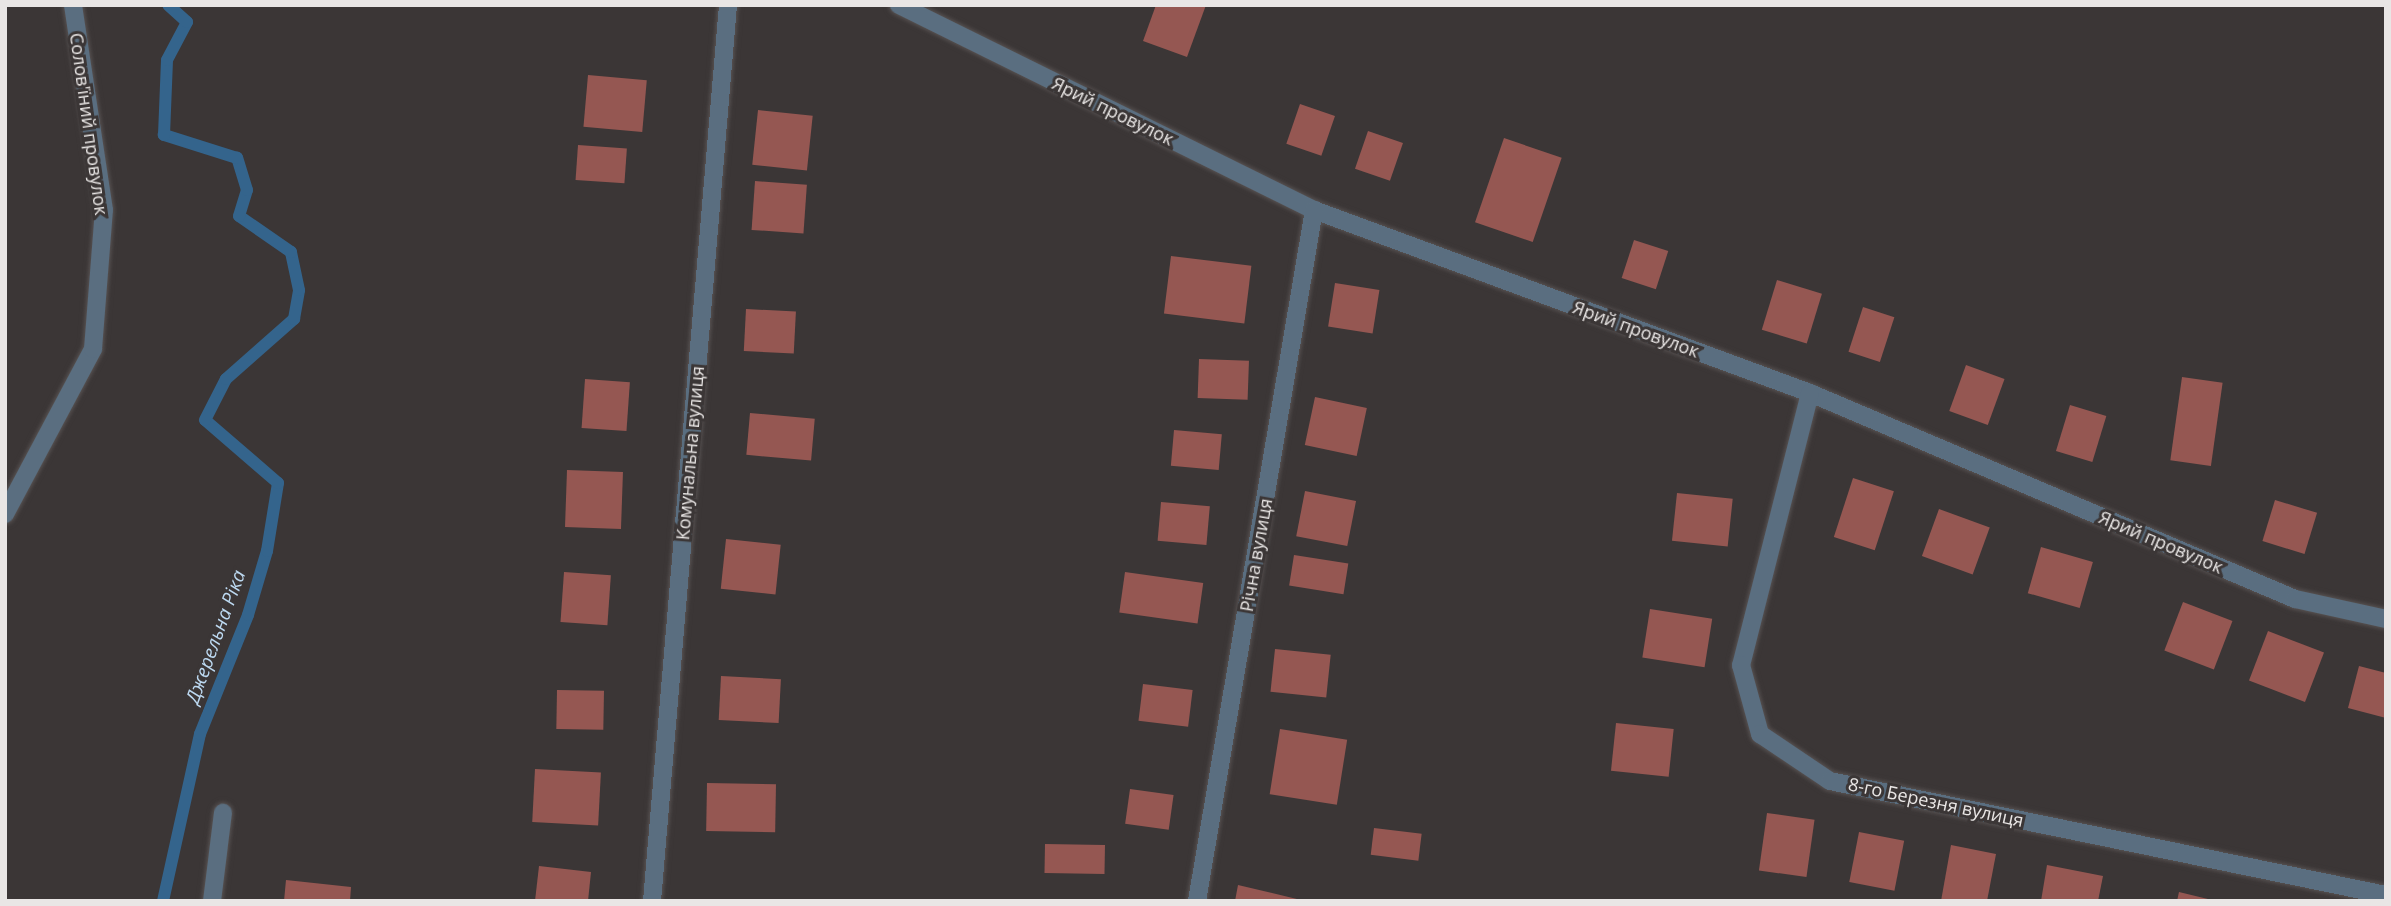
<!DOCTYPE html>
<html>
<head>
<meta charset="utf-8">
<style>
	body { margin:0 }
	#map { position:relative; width:2391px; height:906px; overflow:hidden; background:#3b3636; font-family:"Open Sans",sans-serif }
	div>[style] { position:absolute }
	.stream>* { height:12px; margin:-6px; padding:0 6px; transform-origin:6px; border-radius:6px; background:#34648c }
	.building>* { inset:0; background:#955752; transform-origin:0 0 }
	.roads { filter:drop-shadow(0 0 2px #575252) drop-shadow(0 0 2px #575252) }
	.minor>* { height:18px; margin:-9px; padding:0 9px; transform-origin:9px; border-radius:9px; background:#5a6e80 }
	span { translate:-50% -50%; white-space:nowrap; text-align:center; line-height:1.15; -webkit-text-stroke:6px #3b3636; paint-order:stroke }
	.street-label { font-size:18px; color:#e9e6e5 }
	.water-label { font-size:19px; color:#bdd9f1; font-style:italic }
	.frame { position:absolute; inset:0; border:7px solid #e9e6e5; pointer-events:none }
</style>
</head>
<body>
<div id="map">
	<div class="stream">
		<div style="left:163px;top:901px;width:171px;rotate:-77.5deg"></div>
		<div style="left:200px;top:734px;width:128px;rotate:-68deg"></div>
		<div style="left:248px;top:615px;width:67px;rotate:-73.5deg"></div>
		<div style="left:267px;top:551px;width:69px;rotate:-80.8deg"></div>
		<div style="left:278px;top:483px;width:96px;rotate:-139.2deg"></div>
		<div style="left:205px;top:420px;width:46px;rotate:-62.9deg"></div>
		<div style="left:226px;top:379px;width:91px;rotate:-41.4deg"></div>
		<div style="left:294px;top:319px;width:29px;rotate:-80deg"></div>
		<div style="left:299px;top:290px;width:39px;rotate:-102deg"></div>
		<div style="left:291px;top:252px;width:63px;rotate:-145.3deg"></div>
		<div style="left:239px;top:216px;width:27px;rotate:-73deg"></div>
		<div style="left:247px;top:190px;width:34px;rotate:-107deg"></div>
		<div style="left:237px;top:158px;width:77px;rotate:-162.5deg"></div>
		<div style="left:164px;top:135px;width:75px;rotate:-87.7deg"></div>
		<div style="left:167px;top:60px;width:43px;rotate:-62.2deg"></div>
		<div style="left:187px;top:22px;width:25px;rotate:-138deg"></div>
	</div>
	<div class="building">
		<div style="clip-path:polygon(1156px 5px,1206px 5px,1187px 57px,1143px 41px)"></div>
		<div style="left:588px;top:75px;width:59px;height:52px;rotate:5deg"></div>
		<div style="left:1300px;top:104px;width:37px;height:42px;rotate:19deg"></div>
		<div style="left:758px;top:110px;width:55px;height:55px;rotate:6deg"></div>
		<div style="left:1368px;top:131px;width:37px;height:40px;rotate:19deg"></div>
		<div style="left:1504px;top:138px;width:61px;height:89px;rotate:19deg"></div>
		<div style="left:578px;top:145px;width:49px;height:35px;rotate:4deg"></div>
		<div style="left:755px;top:181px;width:52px;height:49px;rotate:4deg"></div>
		<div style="left:1634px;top:240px;width:36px;height:40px;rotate:18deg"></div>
		<div style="left:1171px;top:256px;width:81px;height:58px;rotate:7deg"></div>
		<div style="left:1777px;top:280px;width:47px;height:52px;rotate:17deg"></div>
		<div style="left:1335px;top:283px;width:45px;height:44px;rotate:9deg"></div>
		<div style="left:1863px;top:307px;width:33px;height:47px;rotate:18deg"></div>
		<div style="left:746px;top:309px;width:50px;height:42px;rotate:3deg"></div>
		<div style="left:1199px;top:359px;width:50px;height:39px;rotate:2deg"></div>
		<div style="left:1966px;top:365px;width:41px;height:49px;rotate:20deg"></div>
		<div style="left:2182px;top:377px;width:41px;height:84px;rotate:8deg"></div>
		<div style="left:585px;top:379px;width:45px;height:49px;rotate:4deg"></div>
		<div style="left:1315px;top:397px;width:53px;height:49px;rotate:12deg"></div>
		<div style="left:2070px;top:405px;width:38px;height:48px;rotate:17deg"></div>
		<div style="left:750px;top:413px;width:65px;height:42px;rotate:5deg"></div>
		<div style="left:1174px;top:430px;width:48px;height:36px;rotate:5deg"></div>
		<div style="left:567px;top:470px;width:56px;height:57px;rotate:2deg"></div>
		<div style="left:1853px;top:478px;width:43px;height:62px;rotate:18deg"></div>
		<div style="left:1305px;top:491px;width:52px;height:46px;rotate:11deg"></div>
		<div style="left:1677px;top:493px;width:56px;height:48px;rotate:6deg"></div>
		<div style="left:2275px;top:500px;width:44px;height:43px;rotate:17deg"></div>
		<div style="left:1161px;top:502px;width:49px;height:39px;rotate:5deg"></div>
		<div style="left:1939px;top:509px;width:54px;height:50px;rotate:20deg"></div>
		<div style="left:726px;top:539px;width:55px;height:50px;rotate:6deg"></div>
		<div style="left:2041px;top:547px;width:54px;height:48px;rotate:16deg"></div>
		<div style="left:1294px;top:555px;width:55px;height:31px;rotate:9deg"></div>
		<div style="left:564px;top:572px;width:47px;height:50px;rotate:4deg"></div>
		<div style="left:1125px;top:572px;width:79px;height:41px;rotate:8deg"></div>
		<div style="left:2183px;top:602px;width:53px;height:52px;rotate:21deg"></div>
		<div style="left:1650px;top:609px;width:63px;height:49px;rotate:9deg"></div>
		<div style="left:2268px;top:631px;width:60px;height:53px;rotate:21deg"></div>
		<div style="left:1275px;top:649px;width:56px;height:43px;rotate:6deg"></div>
		<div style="clip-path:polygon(2359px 666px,2386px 673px,2386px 718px,2348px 708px)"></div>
		<div style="left:721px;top:676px;width:60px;height:44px;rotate:3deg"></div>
		<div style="left:1143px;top:684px;width:50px;height:37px;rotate:7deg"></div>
		<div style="left:557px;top:690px;width:47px;height:39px;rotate:1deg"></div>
		<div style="left:1616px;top:723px;width:58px;height:48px;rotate:6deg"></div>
		<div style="left:1280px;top:729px;width:68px;height:66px;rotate:9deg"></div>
		<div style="left:535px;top:769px;width:66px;height:53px;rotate:3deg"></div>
		<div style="left:707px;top:783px;width:69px;height:48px;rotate:1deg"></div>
		<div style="left:1130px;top:789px;width:44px;height:35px;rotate:8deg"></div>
		<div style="left:1767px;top:813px;width:48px;height:58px;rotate:8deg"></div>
		<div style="left:1374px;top:828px;width:48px;height:27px;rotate:7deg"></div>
		<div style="left:1859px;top:832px;width:46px;height:51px;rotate:11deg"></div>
		<div style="left:1045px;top:844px;width:60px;height:29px;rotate:1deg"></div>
		<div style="clip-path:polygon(1951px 845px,1996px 854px,1987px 901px,1941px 901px)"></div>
		<div style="clip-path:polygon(2047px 865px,2103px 876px,2098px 901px,2041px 901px)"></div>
		<div style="clip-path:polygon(539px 866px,591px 872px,588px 901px,535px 901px)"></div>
		<div style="clip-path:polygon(286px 880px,351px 887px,350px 901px,284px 901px)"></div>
		<div style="clip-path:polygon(1238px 885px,1301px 900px,1301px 901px,1235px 901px)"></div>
		<div style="clip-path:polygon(2179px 892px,2212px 900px,2211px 901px,2177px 901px)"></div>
	</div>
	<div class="roads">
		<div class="minor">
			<div style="left:899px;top:5px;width:463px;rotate:26.3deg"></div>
			<div style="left:1314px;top:210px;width:529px;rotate:20.25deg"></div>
			<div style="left:1810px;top:393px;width:527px;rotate:23.01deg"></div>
			<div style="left:2295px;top:599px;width:93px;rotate:12.4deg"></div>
			<div style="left:1810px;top:393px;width:281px;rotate:104.2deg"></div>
			<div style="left:1741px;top:665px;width:72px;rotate:74.6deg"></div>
			<div style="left:1760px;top:734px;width:84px;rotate:33.9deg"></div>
			<div style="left:1830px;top:781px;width:568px;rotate:11.59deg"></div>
			<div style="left:5px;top:514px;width:187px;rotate:-61.9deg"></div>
			<div style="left:93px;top:349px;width:139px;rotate:-85.5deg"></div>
			<div style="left:104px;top:210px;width:207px;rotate:-98.6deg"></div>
			<div style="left:212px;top:901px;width:89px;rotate:-82.9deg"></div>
			<div style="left:652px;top:901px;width:899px;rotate:-85.15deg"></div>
			<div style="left:1197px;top:901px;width:701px;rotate:-80.39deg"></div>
		</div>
	</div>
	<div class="street-label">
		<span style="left:1113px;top:111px;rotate:26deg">Ярий провулок</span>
		<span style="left:89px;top:124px;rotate:82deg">Солов'їний провулок</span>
		<span style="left:1636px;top:329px;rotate:20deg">Ярий провулок</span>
		<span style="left:690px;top:453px;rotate:-85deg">Комунальна вулиця</span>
		<span style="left:2161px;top:542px;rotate:23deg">Ярий провулок</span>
		<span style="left:1256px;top:555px;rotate:-80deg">Річна вулиця</span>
		<span style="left:1936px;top:802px;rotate:12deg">8-го Березня вулиця</span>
	</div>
	<div class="water-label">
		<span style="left:216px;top:637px;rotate:-70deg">Джерельна Ріка</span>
	</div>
	<div class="frame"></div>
</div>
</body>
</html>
